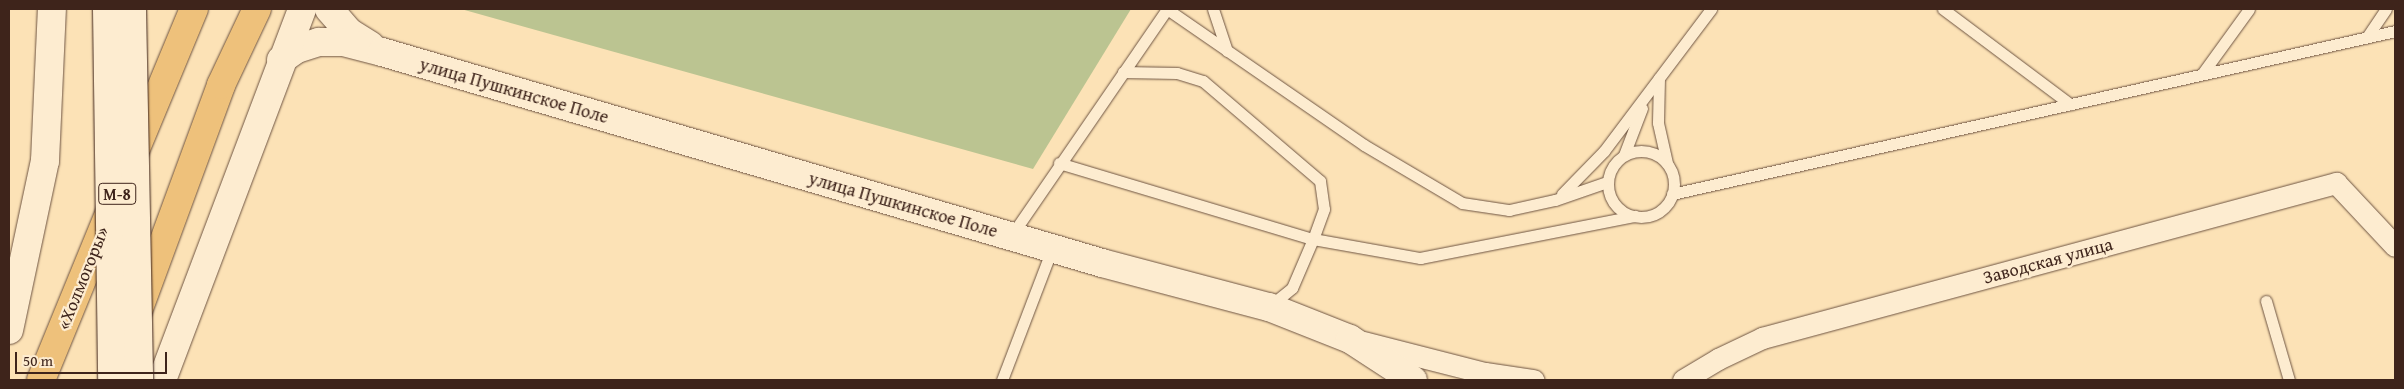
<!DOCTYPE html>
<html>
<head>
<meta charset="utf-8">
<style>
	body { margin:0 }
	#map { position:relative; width:2404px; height:389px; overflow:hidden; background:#fce2b6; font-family:"Gentium Book Plus",serif }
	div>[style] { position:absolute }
	.green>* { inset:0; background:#bbc491 }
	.roads { filter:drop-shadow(0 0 1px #6e5442) drop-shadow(0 0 1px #6e5442) }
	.service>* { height:11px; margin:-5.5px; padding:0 5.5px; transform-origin:5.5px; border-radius:5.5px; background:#fdecd0 }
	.service>.ring { margin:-5.5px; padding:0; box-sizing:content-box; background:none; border:11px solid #fdecd0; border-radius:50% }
	.minor>* { height:21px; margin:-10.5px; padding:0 10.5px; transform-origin:10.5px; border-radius:10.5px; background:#fdecd0 }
	.secondary>* { height:28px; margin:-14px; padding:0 14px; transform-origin:14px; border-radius:14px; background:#fdecd0 }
	.trunk>* { height:28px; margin:-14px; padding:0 14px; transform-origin:14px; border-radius:14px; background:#eec17b }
	.bridges { filter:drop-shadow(0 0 1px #3e241b) drop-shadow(0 0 1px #3e241b) }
	.secondary-bridge>* { height:28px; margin:-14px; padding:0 14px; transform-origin:14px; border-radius:14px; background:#fdecd0 }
	span { translate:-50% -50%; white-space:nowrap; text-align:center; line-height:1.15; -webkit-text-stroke:4.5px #fdecd0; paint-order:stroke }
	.shield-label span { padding:1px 4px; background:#fdecd0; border:1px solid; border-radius:4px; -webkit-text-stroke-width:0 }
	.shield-label { font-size:16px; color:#3e241b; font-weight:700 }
	.street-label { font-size:18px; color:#3e241b }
	.frame { position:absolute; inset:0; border:10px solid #3e241b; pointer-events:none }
	.scale { position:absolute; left:15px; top:352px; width:152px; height:22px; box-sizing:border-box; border:2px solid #3e241b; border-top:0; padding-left:6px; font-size:15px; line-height:18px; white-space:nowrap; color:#3e241b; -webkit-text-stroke:4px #fdecd0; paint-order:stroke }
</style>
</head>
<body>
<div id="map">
	<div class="green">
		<div style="clip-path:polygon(461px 9px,1131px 9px,1033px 169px)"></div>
	</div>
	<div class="roads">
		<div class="service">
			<div style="left:1167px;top:9px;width:239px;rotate:34.6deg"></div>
			<div style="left:1364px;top:145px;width:114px;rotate:30.6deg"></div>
			<div style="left:1462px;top:203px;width:48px;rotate:8.5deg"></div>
			<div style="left:1509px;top:210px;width:47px;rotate:-12.3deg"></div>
			<div style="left:1555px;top:200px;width:55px;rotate:-19.1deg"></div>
			<div style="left:1213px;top:9px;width:44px;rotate:71.6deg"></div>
			<div style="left:1943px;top:9px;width:159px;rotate:36.8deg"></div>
			<div style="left:2367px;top:37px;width:34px;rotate:-56deg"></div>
			<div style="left:1123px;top:72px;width:54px;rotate:1.1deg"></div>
			<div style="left:1177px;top:73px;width:27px;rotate:17deg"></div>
			<div style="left:1203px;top:81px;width:154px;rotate:40.5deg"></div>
			<div style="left:1320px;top:181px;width:28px;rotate:82deg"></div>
			<div style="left:1324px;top:209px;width:32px;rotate:110deg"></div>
			<div style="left:1313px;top:239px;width:53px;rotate:113.2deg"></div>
			<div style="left:1292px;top:288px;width:28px;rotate:141deg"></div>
			<div style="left:2202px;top:74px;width:80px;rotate:-54.1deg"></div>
			<div style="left:1659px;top:78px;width:45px;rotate:91.3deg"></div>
			<div style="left:1658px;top:123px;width:41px;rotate:77.3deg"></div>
			<div class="ring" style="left:1608px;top:151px;width:55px;height:55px"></div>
			<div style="left:1624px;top:155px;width:50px;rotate:-69deg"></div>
			<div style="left:1059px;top:163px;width:265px;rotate:16.7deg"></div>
			<div style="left:1313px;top:239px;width:109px;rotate:10.1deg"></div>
			<div style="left:1420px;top:258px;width:219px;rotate:-11.1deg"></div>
			<div style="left:1562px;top:194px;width:60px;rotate:-45.7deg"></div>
			<div style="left:1604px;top:151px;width:178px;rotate:-53deg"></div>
			<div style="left:1672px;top:194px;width:741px;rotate:-12.7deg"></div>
			<div style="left:1011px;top:236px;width:275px;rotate:-55.5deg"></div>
			<div style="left:2266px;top:301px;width:82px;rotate:73.8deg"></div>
			<div style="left:1002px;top:380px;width:140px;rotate:-69.1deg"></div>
		</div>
		<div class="minor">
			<div style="left:1363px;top:342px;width:126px;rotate:14.3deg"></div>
			<div style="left:1485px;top:373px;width:49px;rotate:8.3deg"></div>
			<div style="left:1683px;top:380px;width:41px;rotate:-31deg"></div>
			<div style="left:1718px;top:359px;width:49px;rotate:-25.5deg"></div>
			<div style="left:1762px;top:338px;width:595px;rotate:-15.11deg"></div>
			<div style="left:2336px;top:183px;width:86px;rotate:46.9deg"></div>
		</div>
		<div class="secondary">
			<div style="left:329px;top:9px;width:30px;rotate:49deg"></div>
			<div style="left:349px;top:32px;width:25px;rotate:32deg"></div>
			<div style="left:281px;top:60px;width:19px;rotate:-35deg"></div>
			<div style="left:297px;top:49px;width:23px;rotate:-18deg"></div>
			<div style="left:319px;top:42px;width:24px"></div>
			<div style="left:343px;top:42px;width:40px;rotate:14.4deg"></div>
			<div style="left:382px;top:52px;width:750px;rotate:16.33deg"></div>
			<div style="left:1102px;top:263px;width:173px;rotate:14.8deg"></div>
			<div style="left:1269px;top:307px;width:87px;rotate:21.6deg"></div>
			<div style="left:1350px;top:339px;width:75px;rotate:33.1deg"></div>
			<div style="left:9px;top:330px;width:173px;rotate:-78deg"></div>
			<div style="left:45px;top:161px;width:152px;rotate:-87.4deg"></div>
			<div style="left:162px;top:380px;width:397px;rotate:-69.3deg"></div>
		</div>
		<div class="trunk">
			<div style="left:134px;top:153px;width:156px;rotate:-67.4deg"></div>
			<div style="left:138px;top:311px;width:241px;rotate:-69.8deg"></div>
			<div style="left:221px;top:85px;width:84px;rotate:-64.7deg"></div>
			<div style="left:41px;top:380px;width:185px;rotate:-67.7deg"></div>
		</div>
	</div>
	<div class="bridges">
		<div class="secondary-bridge">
			<div style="left:107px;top:9px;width:371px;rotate:89.2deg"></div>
			<div style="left:132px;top:9px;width:371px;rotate:88.9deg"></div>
		</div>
	</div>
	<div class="shield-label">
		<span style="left:117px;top:194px">М-8</span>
	</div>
	<div class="street-label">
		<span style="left:514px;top:91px;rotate:16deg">улица Пушкинское Поле</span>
		<span style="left:903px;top:205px;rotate:16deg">улица Пушкинское Поле</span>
		<span style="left:2048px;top:261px;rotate:-15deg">Заводская улица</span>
		<span style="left:83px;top:278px;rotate:-68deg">«Холмогоры»</span>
	</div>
	<div class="frame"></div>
	<div class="scale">50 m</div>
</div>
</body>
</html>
